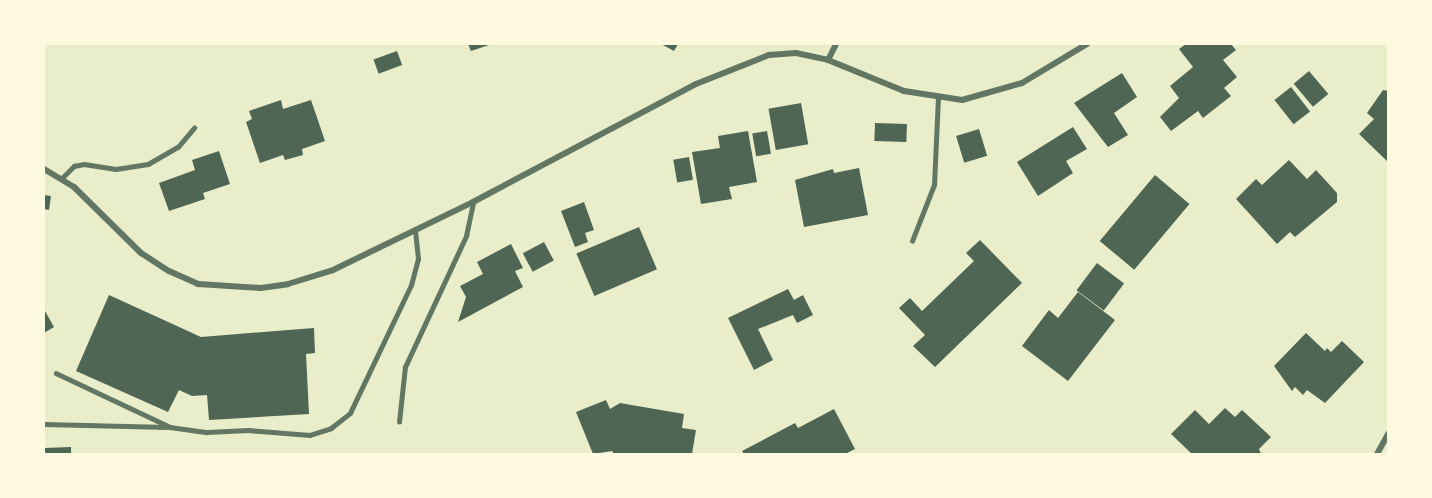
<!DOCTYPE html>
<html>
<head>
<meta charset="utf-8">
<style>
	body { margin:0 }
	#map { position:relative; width:1432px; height:498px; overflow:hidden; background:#e9edc9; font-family:"Zilla Slab",serif }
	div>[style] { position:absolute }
	.building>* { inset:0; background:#4f6655; transform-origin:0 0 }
	.service>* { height:4.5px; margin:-2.25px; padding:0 2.25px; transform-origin:2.25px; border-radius:2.25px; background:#617663 }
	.minor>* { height:6px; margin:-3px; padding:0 3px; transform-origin:3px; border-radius:3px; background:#617663 }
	span { translate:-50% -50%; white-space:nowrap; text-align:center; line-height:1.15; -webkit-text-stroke:6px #fefae0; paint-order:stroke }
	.frame { position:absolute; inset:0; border:45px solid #fefae0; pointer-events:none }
</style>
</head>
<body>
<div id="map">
	<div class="building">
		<div style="clip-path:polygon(468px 44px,492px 44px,471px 51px)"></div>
		<div style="clip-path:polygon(661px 44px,678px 44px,674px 51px)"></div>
		<div style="clip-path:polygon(1186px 44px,1231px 44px,1236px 50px,1223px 60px,1237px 77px,1224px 88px,1231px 96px,1203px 118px,1198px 111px,1171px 131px,1160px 117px,1179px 98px,1170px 86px,1193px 67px,1179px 49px)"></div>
		<div style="left:397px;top:51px;width:15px;height:25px;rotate:70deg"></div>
		<div style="left:1309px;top:71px;width:30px;height:20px;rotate:50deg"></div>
		<div style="clip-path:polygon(1122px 73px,1137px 97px,1114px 113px,1128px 135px,1108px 147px,1074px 103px)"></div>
		<div style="left:1291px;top:87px;width:31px;height:21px;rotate:52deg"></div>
		<div style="clip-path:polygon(1383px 90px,1388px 91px,1388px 162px,1359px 134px,1374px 119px,1367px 113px)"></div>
		<div style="clip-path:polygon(281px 100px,283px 109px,311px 100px,325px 141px,302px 149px,303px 155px,285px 160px,283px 155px,260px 163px,246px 122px,252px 119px,249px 111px)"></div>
		<div style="left:801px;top:103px;width:42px;height:33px;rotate:80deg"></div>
		<div style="left:875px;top:123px;width:32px;height:18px;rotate:2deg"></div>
		<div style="clip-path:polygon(1073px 127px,1087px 149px,1066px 161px,1073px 173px,1038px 196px,1017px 162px)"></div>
		<div style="left:979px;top:129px;width:28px;height:24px;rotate:73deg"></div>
		<div style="clip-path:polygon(748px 131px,757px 182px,729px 187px,732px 199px,701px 204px,692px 152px,720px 148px,718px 136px)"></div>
		<div style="left:767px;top:131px;width:23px;height:15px;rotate:80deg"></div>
		<div style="clip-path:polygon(219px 151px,230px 184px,203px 193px,205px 199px,169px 211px,159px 183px,195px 170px,192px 160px)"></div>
		<div style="left:689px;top:157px;width:23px;height:16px;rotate:80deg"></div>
		<div style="clip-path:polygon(1289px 160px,1307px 179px,1316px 170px,1337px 193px,1337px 202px,1295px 237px,1290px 232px,1277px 244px,1236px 199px,1256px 179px,1262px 185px)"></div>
		<div style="clip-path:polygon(859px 168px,868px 215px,804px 227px,795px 180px,833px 169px,834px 173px)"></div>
		<div style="left:1155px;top:175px;width:45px;height:86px;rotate:40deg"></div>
		<div style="clip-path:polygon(44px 195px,51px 196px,49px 210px,44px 209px)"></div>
		<div style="clip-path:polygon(584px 202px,594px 230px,585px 233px,588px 242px,575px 247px,561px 211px)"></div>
		<div style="left:639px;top:227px;width:46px;height:68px;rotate:67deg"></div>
		<div style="clip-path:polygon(980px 240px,1022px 283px,935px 367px,913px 346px,925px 335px,899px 308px,910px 298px,922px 311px,974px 261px,966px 253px)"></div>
		<div style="left:544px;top:242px;width:21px;height:24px;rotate:62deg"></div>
		<div style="clip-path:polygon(511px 244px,523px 268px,515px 271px,523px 287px,458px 322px,466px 297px,460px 286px,483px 274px,477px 262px)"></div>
		<div style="left:1097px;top:263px;width:34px;height:34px;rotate:37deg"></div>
		<div style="clip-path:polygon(788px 289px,794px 300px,803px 295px,813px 315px,797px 323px,793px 315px,758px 329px,773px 360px,754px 370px,728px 318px)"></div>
		<div style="clip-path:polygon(1078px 292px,1115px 320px,1068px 381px,1022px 346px,1049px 310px,1058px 318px)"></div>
		<div style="clip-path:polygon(109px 295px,201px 337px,314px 328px,315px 353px,306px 354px,309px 414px,209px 420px,207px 395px,192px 396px,179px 390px,168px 412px,76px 371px)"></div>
		<div style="clip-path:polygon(45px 311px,54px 327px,44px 333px,44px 312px)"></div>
		<div style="clip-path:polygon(1306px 333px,1325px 351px,1327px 348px,1331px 352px,1342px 341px,1364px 362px,1325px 403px,1307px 390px,1303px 395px,1295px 387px,1292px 391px,1274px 366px)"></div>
		<div style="clip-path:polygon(606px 400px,610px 409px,620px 403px,684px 414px,682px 428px,696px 430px,692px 454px,614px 454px,612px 451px,593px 454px,576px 412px)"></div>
		<div style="clip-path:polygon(1225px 408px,1235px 417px,1242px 410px,1271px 437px,1259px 449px,1261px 454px,1192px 454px,1171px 434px,1195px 410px,1209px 424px)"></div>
		<div style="clip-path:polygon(834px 409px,855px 449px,845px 454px,744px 454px,742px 451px,795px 423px,798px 428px)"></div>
		<div style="clip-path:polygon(71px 447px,71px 454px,44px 454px,44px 448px)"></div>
	</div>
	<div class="service">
		<div style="left:62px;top:178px;width:17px;rotate:-45deg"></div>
		<div style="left:74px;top:166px;width:10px;rotate:-11deg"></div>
		<div style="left:84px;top:164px;width:32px;rotate:9deg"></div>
		<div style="left:116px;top:169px;width:32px;rotate:-9deg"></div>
		<div style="left:148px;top:164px;width:34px;rotate:-30deg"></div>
		<div style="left:178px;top:147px;width:25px;rotate:-50deg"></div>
		<div style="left:912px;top:241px;width:60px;rotate:-68.6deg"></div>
		<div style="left:934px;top:185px;width:87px;rotate:-87.4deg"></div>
		<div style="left:56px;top:373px;width:126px;rotate:25.3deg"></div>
		<div style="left:170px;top:427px;width:37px;rotate:8deg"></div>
		<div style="left:207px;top:432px;width:41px;rotate:-2.8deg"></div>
		<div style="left:248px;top:430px;width:62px;rotate:4.6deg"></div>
		<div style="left:310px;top:435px;width:22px;rotate:-18deg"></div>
		<div style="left:331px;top:428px;width:24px;rotate:-38deg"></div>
		<div style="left:350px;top:413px;width:142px;rotate:-64.5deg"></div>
		<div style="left:411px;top:285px;width:27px;rotate:-75deg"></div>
		<div style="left:418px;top:259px;width:29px;rotate:-96deg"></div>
		<div style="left:399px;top:422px;width:55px;rotate:-83.8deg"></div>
		<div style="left:405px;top:367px;width:145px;rotate:-65deg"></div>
		<div style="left:466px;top:236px;width:35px;rotate:-78deg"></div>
		<div style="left:44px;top:424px;width:123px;rotate:1.4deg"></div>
	</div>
	<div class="minor">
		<div style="left:828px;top:60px;width:18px;rotate:-63deg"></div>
		<div style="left:44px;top:169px;width:35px;rotate:31deg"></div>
		<div style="left:74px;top:187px;width:94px;rotate:44.6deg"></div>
		<div style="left:141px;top:253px;width:33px;rotate:33deg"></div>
		<div style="left:169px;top:271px;width:32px;rotate:24deg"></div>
		<div style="left:198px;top:284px;width:63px;rotate:3.6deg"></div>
		<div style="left:261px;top:288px;width:27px;rotate:-8deg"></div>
		<div style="left:288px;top:284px;width:47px;rotate:-17.3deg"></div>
		<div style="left:333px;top:270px;width:156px;rotate:-25.9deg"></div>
		<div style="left:473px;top:202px;width:252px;rotate:-27.9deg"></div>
		<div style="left:696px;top:84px;width:79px;rotate:-21.7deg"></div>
		<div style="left:769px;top:55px;width:27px;rotate:-4deg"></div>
		<div style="left:796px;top:53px;width:33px;rotate:12deg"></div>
		<div style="left:828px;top:60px;width:82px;rotate:22.2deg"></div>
		<div style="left:904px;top:91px;width:59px;rotate:8.8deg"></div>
		<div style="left:962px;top:100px;width:62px;rotate:-15.8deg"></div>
		<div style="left:1022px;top:83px;width:76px;rotate:-31deg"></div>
		<div style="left:1377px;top:454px;width:23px;rotate:-61deg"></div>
	</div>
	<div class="frame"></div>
</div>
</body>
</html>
